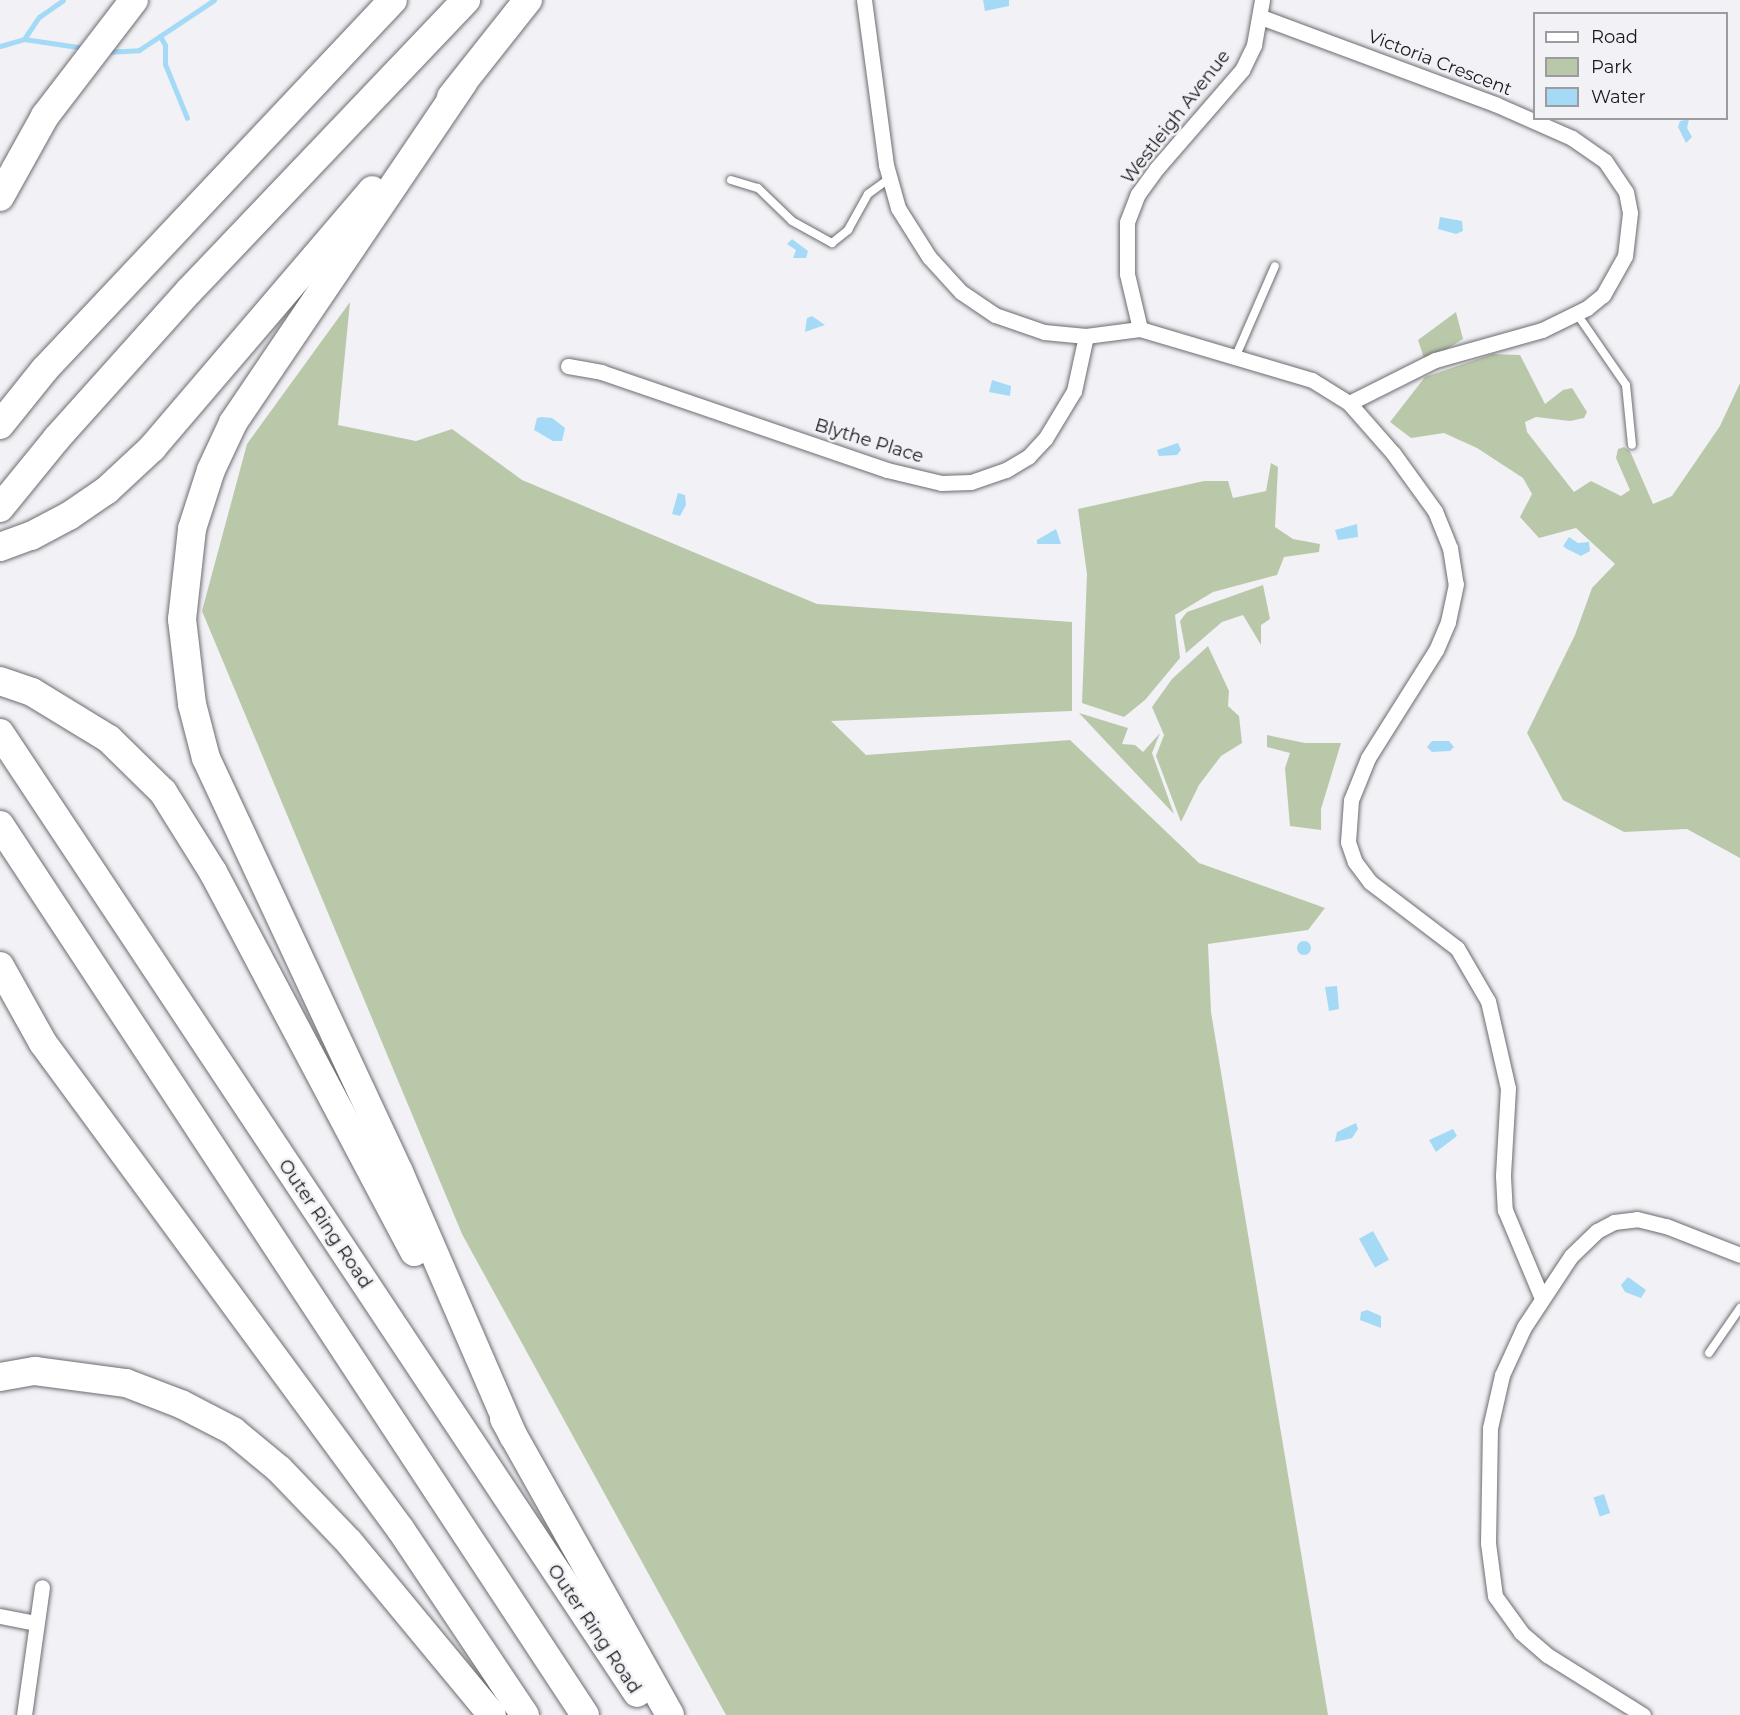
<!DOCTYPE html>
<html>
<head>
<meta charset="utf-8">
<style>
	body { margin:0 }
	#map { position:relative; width:1740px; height:1715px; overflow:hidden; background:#f2f1f6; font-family:Montserrat,sans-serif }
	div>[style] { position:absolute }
	.green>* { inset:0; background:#bac8aa }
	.water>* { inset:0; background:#a4daf5; transform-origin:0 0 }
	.round { border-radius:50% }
	.stream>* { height:5px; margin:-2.5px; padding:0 2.5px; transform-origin:2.5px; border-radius:2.5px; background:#a4daf5 }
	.roads { filter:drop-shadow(0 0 2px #6d6c71) drop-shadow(0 0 2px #6d6c71) }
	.service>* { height:8px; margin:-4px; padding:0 4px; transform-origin:4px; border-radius:4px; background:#fff }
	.minor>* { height:15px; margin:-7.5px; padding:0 7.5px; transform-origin:7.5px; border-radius:7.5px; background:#fff }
	.motorway>* { height:28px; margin:-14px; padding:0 14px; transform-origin:14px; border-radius:14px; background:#fff }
	span { translate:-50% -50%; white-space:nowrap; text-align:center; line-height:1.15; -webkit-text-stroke:5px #f2f1f6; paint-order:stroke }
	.street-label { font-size:18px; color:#1a1a1c }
	.legend { position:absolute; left:1533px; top:12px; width:195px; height:108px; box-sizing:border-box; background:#f2f1f6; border:2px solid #9c9b9f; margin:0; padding:8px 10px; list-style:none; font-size:18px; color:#1a1a1c }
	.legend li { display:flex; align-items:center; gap:12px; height:30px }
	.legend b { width:30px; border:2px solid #9c9b9f }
</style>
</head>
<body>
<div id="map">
	<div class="green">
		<div style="clip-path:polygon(350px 302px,338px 425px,416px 441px,452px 429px,522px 480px,817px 604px,1072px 622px,1072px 711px,831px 721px,866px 755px,1070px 740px,1199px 863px,1325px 908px,1308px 930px,1208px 944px,1211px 1012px,1328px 1715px,726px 1715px,462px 1234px,202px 611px,247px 444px)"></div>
		<div style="clip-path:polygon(1456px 312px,1463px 339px,1442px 352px,1424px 358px,1418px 340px)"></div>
		<div style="clip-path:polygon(1493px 354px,1520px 355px,1545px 404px,1563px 390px,1572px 388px,1587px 412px,1584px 418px,1570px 421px,1536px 417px,1525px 422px,1527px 432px,1574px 492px,1591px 481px,1621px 496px,1630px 490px,1616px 458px,1618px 449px,1624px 447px,1630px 451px,1653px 504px,1672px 496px,1720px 426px,1740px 383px,1740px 858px,1687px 829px,1624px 832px,1563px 800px,1527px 733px,1575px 635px,1592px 588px,1615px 564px,1576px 528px,1539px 538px,1520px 517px,1532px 494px,1523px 478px,1477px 448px,1444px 433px,1411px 438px,1390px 422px,1425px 377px)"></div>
		<div style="clip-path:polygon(1271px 463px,1278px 467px,1275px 527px,1293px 539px,1320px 544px,1319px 552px,1284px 557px,1277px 575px,1213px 592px,1175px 615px,1180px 658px,1145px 700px,1124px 717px,1082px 703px,1087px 574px,1078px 509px,1204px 481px,1228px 481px,1233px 498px,1266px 491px)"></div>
		<div style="clip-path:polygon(1263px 585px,1270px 619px,1261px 625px,1261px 645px,1243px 615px,1222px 622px,1186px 653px,1180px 621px,1187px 612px)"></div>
		<div style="clip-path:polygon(1208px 646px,1229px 691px,1228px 706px,1239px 716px,1242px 743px,1221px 756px,1199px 785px,1181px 822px,1156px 756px,1164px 735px,1152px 707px,1172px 679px)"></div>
		<div style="clip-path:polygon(1079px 713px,1128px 728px,1122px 744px,1135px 745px,1143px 752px,1160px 733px,1152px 753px,1174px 814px)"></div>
		<div style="clip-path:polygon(1267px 735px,1305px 743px,1341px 743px,1321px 809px,1321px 830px,1290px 826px,1285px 768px,1290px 753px,1267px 747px)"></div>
	</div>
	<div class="water">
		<div style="clip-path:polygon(983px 0,1009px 0,1009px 6px,985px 11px)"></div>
		<div style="clip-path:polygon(1689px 119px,1687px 128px,1692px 137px,1686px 143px,1678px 127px,1680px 121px)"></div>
		<div style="clip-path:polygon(1440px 217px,1462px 221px,1463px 231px,1456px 234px,1438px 229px)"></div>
		<div style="clip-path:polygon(792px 239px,808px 251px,806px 258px,793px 258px,796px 250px,787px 244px)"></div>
		<div style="clip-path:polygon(812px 316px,825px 325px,805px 332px,807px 318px)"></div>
		<div style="clip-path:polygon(992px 380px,1011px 386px,1010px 396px,989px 392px)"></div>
		<div style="clip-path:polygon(541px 417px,552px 418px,565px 428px,562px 441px,553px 441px,534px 430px,537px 418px)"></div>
		<div style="clip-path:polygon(1178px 443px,1181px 450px,1177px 455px,1159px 456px,1157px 450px)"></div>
		<div style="clip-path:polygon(678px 493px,685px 495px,686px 505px,680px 516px,672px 514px)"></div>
		<div style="clip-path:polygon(1357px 524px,1358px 537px,1338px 540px,1335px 530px)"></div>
		<div style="clip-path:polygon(1056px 529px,1061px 544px,1037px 544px,1037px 540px)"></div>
		<div style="clip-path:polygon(1569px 537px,1578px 543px,1589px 542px,1590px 551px,1581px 556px,1567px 549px,1563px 546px)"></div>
		<div style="clip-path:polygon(1432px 741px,1449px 741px,1454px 747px,1450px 751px,1432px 752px,1427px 747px)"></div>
		<div class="round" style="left:1297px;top:941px;width:14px;height:14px"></div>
		<div style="clip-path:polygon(1337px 986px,1339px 1009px,1329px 1011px,1325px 987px)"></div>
		<div style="clip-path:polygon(1356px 1123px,1358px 1129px,1352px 1138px,1335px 1142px,1337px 1132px)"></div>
		<div style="clip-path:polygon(1453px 1129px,1457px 1136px,1436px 1152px,1429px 1140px)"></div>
		<div style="left:1373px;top:1231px;width:33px;height:16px;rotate:61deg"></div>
		<div style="clip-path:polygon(1628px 1277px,1646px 1290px,1641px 1298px,1625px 1292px,1621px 1285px)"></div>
		<div style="clip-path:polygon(1367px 1310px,1381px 1316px,1381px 1328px,1360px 1320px,1361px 1312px)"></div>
		<div style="left:1604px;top:1494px;width:20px;height:11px;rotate:72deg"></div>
	</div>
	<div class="stream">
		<div style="left:160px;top:36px;width:10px;rotate:61deg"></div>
		<div style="left:165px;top:45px;width:19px;rotate:90deg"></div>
		<div style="left:165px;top:64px;width:58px;rotate:67.8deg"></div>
		<div style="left:24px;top:39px;width:27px;rotate:-56deg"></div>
		<div style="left:39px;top:17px;width:29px;rotate:-35deg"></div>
		<div style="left:0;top:46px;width:25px;rotate:-16deg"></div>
		<div style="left:24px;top:39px;width:61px;rotate:8.5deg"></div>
		<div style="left:105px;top:52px;width:34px;rotate:-3deg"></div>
		<div style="left:139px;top:50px;width:90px;rotate:-33.7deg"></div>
	</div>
	<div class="roads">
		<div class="service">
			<div style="left:731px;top:180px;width:28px;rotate:17deg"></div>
			<div style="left:758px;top:188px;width:47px;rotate:44.1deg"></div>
			<div style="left:792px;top:221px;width:46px;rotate:28.8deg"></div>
			<div style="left:832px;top:243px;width:21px;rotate:-39deg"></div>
			<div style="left:848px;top:230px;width:41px;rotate:-60.9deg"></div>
			<div style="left:868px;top:194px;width:27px;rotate:-36deg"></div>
			<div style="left:1577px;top:314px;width:86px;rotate:55.4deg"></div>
			<div style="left:1626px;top:385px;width:60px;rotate:84.3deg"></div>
			<div style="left:1235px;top:358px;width:100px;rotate:-66.5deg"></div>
			<div style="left:1709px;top:1353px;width:55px;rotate:-55.4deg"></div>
		</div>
		<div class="minor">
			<div style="left:864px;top:0;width:166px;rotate:82.4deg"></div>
			<div style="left:886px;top:165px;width:45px;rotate:74.4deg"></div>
			<div style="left:898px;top:208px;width:58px;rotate:57.7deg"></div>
			<div style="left:929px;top:257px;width:47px;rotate:47.6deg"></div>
			<div style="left:961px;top:292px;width:41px;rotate:34.1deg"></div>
			<div style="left:995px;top:315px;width:52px;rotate:19.1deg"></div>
			<div style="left:1044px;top:332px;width:42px;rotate:5.4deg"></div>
			<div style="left:1086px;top:336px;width:54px;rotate:-7.4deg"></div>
			<div style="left:1140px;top:329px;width:179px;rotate:16.5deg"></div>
			<div style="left:1312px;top:380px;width:44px;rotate:31.9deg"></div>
			<div style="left:1349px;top:403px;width:67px;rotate:48.7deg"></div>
			<div style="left:1393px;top:453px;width:72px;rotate:54.1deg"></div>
			<div style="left:1435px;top:511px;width:40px;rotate:68deg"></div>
			<div style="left:1450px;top:548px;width:36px;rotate:81deg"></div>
			<div style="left:1456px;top:584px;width:39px;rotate:102deg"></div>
			<div style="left:1448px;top:622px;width:30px;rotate:113deg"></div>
			<div style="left:1436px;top:650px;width:128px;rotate:122.2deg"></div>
			<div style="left:1368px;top:758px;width:45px;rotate:112deg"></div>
			<div style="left:1351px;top:800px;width:42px;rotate:94.1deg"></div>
			<div style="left:1348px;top:842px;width:21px;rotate:71deg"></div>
			<div style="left:1355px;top:862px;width:25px;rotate:53deg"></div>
			<div style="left:1370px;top:882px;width:109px;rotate:37.2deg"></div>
			<div style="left:1457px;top:948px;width:61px;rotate:59.7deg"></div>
			<div style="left:1488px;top:1001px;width:89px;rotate:77.1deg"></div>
			<div style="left:1508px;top:1088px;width:88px;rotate:93.3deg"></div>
			<div style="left:1503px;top:1176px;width:34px;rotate:87deg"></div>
			<div style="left:1505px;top:1210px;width:93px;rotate:67.3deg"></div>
			<div style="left:1261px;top:17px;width:250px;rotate:20.4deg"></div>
			<div style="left:1495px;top:104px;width:84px;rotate:23.8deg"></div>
			<div style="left:1572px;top:138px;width:40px;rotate:34.9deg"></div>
			<div style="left:1605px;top:161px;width:37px;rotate:56deg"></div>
			<div style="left:1626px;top:192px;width:21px;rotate:79deg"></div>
			<div style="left:1630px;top:213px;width:43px;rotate:96.6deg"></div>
			<div style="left:1625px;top:256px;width:45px;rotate:119.4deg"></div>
			<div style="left:1603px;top:295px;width:21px;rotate:141deg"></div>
			<div style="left:1587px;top:308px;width:50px;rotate:153.9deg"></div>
			<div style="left:1542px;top:330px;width:111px;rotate:164.3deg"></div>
			<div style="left:1435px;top:360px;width:96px;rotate:153.4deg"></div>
			<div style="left:1140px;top:329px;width:57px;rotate:-103.3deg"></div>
			<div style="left:1127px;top:274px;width:52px;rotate:-90deg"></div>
			<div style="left:1127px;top:222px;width:30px;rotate:-69deg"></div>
			<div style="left:1138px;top:194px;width:32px;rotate:-54deg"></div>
			<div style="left:1157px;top:168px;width:130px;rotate:-49.1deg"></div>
			<div style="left:1242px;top:70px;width:28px;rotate:-64deg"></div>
			<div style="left:1254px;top:45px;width:46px;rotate:-79.9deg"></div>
			<div style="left:568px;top:366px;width:34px;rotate:10deg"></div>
			<div style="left:601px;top:372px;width:302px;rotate:18.9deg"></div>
			<div style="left:887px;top:470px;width:56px;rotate:13.5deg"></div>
			<div style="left:941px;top:483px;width:30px;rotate:-2deg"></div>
			<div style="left:971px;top:482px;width:37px;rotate:-19deg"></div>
			<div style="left:1006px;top:470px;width:26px;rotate:-31deg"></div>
			<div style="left:1028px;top:457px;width:25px;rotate:-47deg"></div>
			<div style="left:1045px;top:439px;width:56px;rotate:-58.9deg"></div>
			<div style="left:1074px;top:391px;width:56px;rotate:-77.7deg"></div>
			<div style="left:0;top:1616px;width:37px;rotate:11deg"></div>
			<div style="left:24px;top:1715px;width:129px;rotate:-82deg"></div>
			<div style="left:1643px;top:1715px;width:113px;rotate:-148deg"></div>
			<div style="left:1547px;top:1655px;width:35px;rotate:-139deg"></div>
			<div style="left:1521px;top:1632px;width:44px;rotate:-125.8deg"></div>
			<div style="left:1495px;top:1596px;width:53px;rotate:-97.5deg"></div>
			<div style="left:1488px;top:1543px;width:115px;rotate:-89deg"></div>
			<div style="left:1490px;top:1428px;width:54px;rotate:-77.2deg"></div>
			<div style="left:1502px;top:1375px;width:53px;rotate:-65.4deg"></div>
			<div style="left:1524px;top:1327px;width:85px;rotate:-56.5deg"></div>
			<div style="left:1571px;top:1256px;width:36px;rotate:-44deg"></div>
			<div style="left:1597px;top:1231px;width:19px;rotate:-28deg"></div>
			<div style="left:1614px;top:1222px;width:23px;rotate:-7deg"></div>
			<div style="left:1637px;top:1219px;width:30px;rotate:14deg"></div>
			<div style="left:1666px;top:1226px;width:79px;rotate:21.4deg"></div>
		</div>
		<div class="motorway">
			<div style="left:463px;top:83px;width:410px;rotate:124.1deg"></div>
			<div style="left:233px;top:423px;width:52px;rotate:115.1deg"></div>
			<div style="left:211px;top:470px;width:62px;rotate:107.9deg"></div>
			<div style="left:192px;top:529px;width:91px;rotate:96.3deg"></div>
			<div style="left:182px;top:619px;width:86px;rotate:83.3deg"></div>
			<div style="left:192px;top:704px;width:56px;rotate:75.5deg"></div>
			<div style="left:206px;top:758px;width:457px;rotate:65deg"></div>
			<div style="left:399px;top:1172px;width:288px;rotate:66.6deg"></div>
			<div style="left:451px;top:97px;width:124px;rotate:-51.6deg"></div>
			<div style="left:0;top:197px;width:93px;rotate:-60.9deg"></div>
			<div style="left:45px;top:116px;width:146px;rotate:-52.5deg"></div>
			<div style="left:0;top:425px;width:72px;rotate:-51.2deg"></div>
			<div style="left:45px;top:369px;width:507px;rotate:-46.68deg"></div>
			<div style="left:0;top:508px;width:90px;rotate:-50.8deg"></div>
			<div style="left:57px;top:438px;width:198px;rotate:-48.1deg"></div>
			<div style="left:189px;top:291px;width:402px;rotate:-46.4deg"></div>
			<div style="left:0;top:547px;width:33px;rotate:-20deg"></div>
			<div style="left:31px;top:536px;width:43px;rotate:-27.8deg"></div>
			<div style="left:69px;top:516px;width:46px;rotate:-34.4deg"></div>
			<div style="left:107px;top:490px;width:62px;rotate:-43deg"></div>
			<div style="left:152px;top:448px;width:339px;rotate:-49.5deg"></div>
			<div style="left:0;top:681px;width:34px;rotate:19deg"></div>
			<div style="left:32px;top:692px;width:90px;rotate:31.4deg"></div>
			<div style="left:109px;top:739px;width:76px;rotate:44.5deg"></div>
			<div style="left:163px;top:792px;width:94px;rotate:58deg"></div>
			<div style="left:213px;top:872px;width:430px;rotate:62.1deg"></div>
			<div style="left:0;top:733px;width:1152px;rotate:56.43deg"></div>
			<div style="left:0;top:825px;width:1065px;rotate:56.68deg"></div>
			<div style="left:0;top:966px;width:88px;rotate:60.8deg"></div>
			<div style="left:43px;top:1043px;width:604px;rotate:53.68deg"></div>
			<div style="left:401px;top:1530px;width:223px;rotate:56.2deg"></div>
			<div style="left:0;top:1377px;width:36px;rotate:-10deg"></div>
			<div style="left:35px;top:1371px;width:92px;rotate:7.5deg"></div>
			<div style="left:126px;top:1383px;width:59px;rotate:20.9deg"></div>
			<div style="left:181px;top:1404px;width:59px;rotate:27.4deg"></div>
			<div style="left:233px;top:1431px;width:60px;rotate:39.6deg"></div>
			<div style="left:279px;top:1469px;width:101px;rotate:46.2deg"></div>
			<div style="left:349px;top:1542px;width:224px;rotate:50.4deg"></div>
			<div style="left:504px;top:1419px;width:339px;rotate:60.7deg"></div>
		</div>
	</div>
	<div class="street-label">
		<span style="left:1440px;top:63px;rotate:21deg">Victoria Crescent</span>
		<span style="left:1176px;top:117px;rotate:-52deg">Westleigh Avenue</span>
		<span style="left:869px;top:441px;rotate:17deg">Blythe Place</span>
		<span style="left:325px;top:1224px;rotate:56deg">Outer Ring Road</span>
		<span style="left:594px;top:1629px;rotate:56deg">Outer Ring Road</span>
	</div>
	<ul class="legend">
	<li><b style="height:8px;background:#fff"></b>Road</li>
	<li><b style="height:16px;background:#bac8aa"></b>Park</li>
	<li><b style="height:16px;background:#a4daf5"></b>Water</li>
	</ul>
</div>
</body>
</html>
